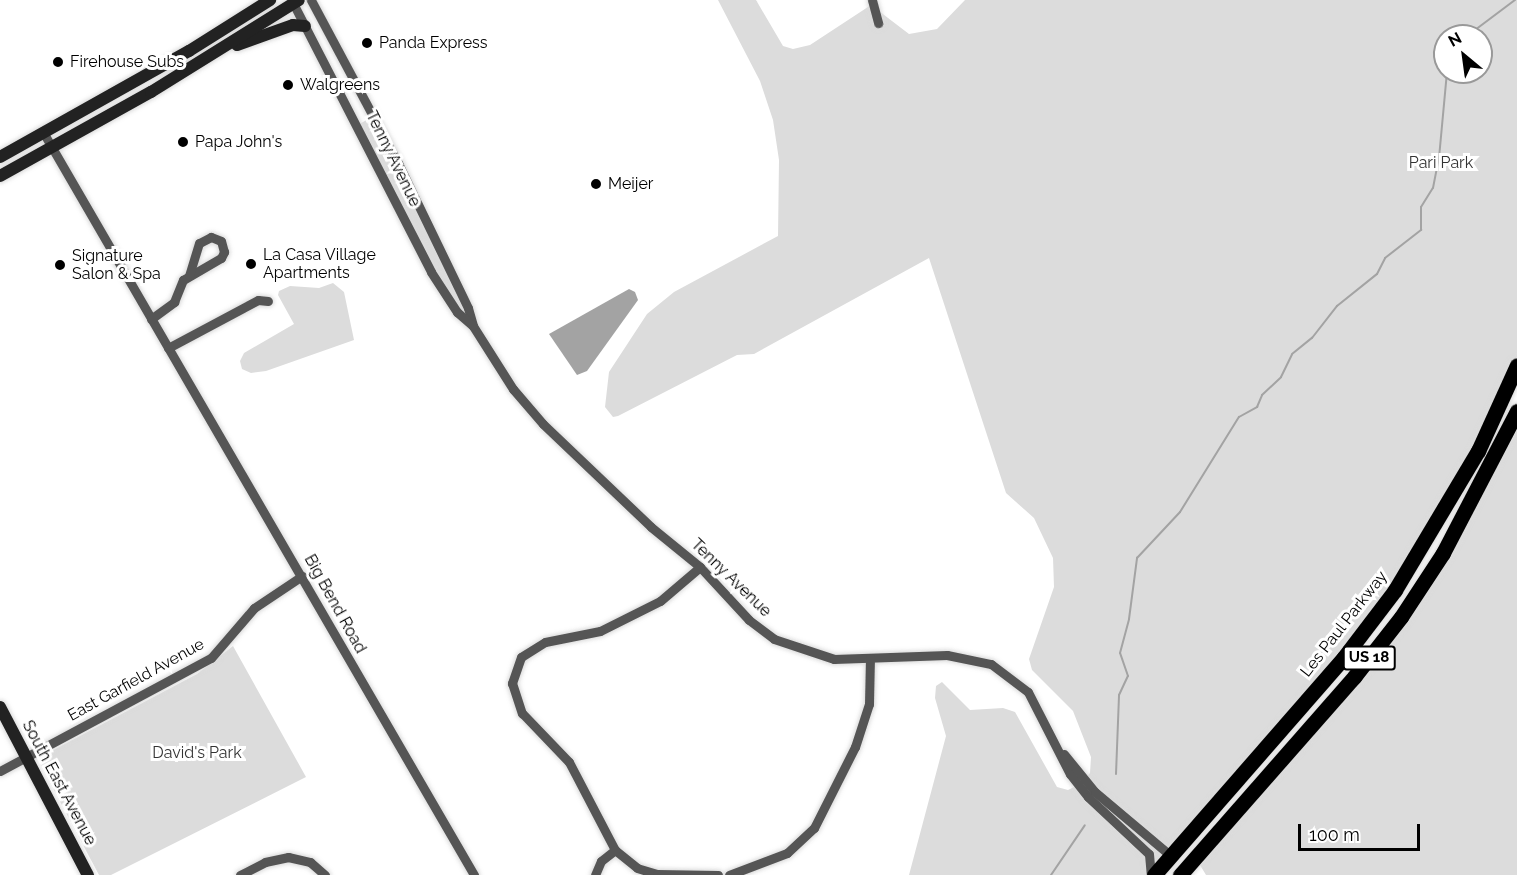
<!DOCTYPE html>
<html>
<head>
<meta charset="utf-8">
<style>
	body { margin:0 }
	#map { position:relative; width:1517px; height:875px; overflow:hidden; background:#fff; font-family:Raleway,sans-serif }
	div>[style] { position:absolute }
	.green>* { inset:0; background:#dcdcdc }
	.water>* { inset:0; background:#a3a3a3 }
	.stream>* { height:2px; margin:-1px; padding:0 1px; transform-origin:1px; border-radius:1px; background:#a3a3a3 }
	.roads { filter:drop-shadow(0 0 2px #dbdbdb) drop-shadow(0 0 2px #dbdbdb) }
	.street>* { height:9px; margin:-4.5px; padding:0 4.5px; transform-origin:4.5px; border-radius:4.5px; background:#555 }
	.secondary>* { height:12px; margin:-6px; padding:0 6px; transform-origin:6px; border-radius:6px; background:#222 }
	.primary>* { height:15px; margin:-7.5px; padding:0 7.5px; transform-origin:7.5px; border-radius:7.5px; background:#000 }
	.dots>* { width:16px; height:16px; translate:-50% -50%; box-sizing:border-box; border:3px solid #fff; border-radius:50% }
	span { translate:-50% -50%; white-space:nowrap; text-align:center; line-height:1.15; -webkit-text-stroke:6px #fff; paint-order:stroke }
	.shield-label span { padding:2px 4px; background:#fff; border:2px solid; border-radius:4px; -webkit-text-stroke-width:0 }
	.shield-label { font-size:15px; color:#000; font-weight:700 }
	.poi-label { font-size:16px; color:#000 }
	.left { translate:0 -50%; text-align:left }
	.street-label { font-size:16px; color:#000 }
	.park-label { font-size:16px; color:#333 }
	.north { position:absolute; left:1433px; top:24px; width:60px; height:60px; box-sizing:border-box; background:#fff; border:2px solid #999; border-radius:50%; rotate:331deg; font-size:16px; font-weight:700; line-height:24px; text-align:center; color:#000 }
	.north::after { content:''; display:block; margin:auto; width:21px; height:27px; background:#000; clip-path:polygon(50% 0,100% 100%,50% 72%,0 100%) }
	.scale { position:absolute; left:1298px; top:824px; width:122px; height:27px; box-sizing:border-box; border:3px solid #000; border-top:0; padding-left:8px; font-size:18px; line-height:21px; white-space:nowrap; color:#000; -webkit-text-stroke:4px #fff; paint-order:stroke }
</style>
</head>
<body>
<div id="map">
	<div class="green">
		<div style="clip-path:polygon(evenodd,718px 0,756px 0,783px 46px,793px 49px,810px 45px,871px 5px,909px 34px,937px 29px,965px 0,1517px 0,1517px 360px,1503px 392px,1394px 586px,1152px 875px,909px 875px,946px 736px,935px 698px,936px 686px,942px 682px,970px 710px,1003px 708px,1015px 712px,1057px 787px,1068px 790px,1082px 783px,1090px 773px,1091px 757px,1073px 711px,1032px 670px,1029px 659px,1054px 587px,1053px 558px,1034px 518px,1006px 493px,929px 258px,754px 354px,737px 355px,618px 416px,613px 417px,605px 407px,609px 372px,647px 314px,674px 292px,778px 236px,779px 160px,773px 120px,760px 81px,718px 0,1445px 36px,1481px 36px,1481px 72px,1445px 72px,1445px 36px)"></div>
		<div style="clip-path:polygon(373px 116px,473px 326px,457px 312px,358px 125px)"></div>
		<div style="clip-path:polygon(333px 283px,344px 292px,354px 340px,266px 371px,251px 373px,242px 369px,240px 361px,244px 353px,294px 324px,278px 295px,279px 291px,290px 286px,319px 288px)"></div>
		<div style="clip-path:polygon(1517px 430px,1517px 875px,1206px 875px,1200px 865px,1372px 663px,1461px 533px)"></div>
		<div style="clip-path:polygon(233px 646px,306px 777px,111px 875px,99px 875px,40px 764px,44px 755px,197px 674px)"></div>
	</div>
	<div class="water">
		<div style="clip-path:polygon(629px 289px,635px 292px,638px 300px,587px 371px,577px 375px,549px 334px)"></div>
	</div>
	<div class="stream">
		<div style="left:1467px;top:36px;width:60px;rotate:-36.9deg"></div>
		<div style="left:1116px;top:774px;width:79px;rotate:-87.8deg"></div>
		<div style="left:1119px;top:695px;width:21px;rotate:-65deg"></div>
		<div style="left:1128px;top:676px;width:24px;rotate:-109deg"></div>
		<div style="left:1120px;top:653px;width:35px;rotate:-75deg"></div>
		<div style="left:1129px;top:619px;width:62px;rotate:-82.5deg"></div>
		<div style="left:1137px;top:558px;width:63px;rotate:-46.9deg"></div>
		<div style="left:1180px;top:512px;width:112px;rotate:-58.2deg"></div>
		<div style="left:1239px;top:417px;width:21px;rotate:-29deg"></div>
		<div style="left:1257px;top:407px;width:13px;rotate:-67deg"></div>
		<div style="left:1262px;top:395px;width:26px;rotate:-43deg"></div>
		<div style="left:1281px;top:377px;width:25px;rotate:-64deg"></div>
		<div style="left:1292px;top:354px;width:26px;rotate:-39deg"></div>
		<div style="left:1312px;top:338px;width:41px;rotate:-52deg"></div>
		<div style="left:1337px;top:306px;width:51px;rotate:-38.7deg"></div>
		<div style="left:1377px;top:274px;width:18px;rotate:-63deg"></div>
		<div style="left:1385px;top:258px;width:46px;rotate:-37.9deg"></div>
		<div style="left:1421px;top:230px;width:23px;rotate:-90deg"></div>
		<div style="left:1421px;top:207px;width:22px;rotate:-58deg"></div>
		<div style="left:1433px;top:188px;width:31px;rotate:-79deg"></div>
		<div style="left:1439px;top:158px;width:86px;rotate:-84.7deg"></div>
		<div style="left:1051px;top:875px;width:60px;rotate:-55.8deg"></div>
	</div>
	<div class="roads">
		<div class="street">
			<div style="left:311px;top:0;width:185px;rotate:61.9deg"></div>
			<div style="left:398px;top:163px;width:161px;rotate:64.2deg"></div>
			<div style="left:468px;top:308px;width:19px;rotate:74deg"></div>
			<div style="left:473px;top:326px;width:75px;rotate:57.6deg"></div>
			<div style="left:513px;top:389px;width:46px;rotate:49.4deg"></div>
			<div style="left:543px;top:424px;width:149px;rotate:43.6deg"></div>
			<div style="left:651px;top:527px;width:63px;rotate:39.2deg"></div>
			<div style="left:700px;top:567px;width:72px;rotate:47.2deg"></div>
			<div style="left:749px;top:620px;width:31px;rotate:37deg"></div>
			<div style="left:774px;top:639px;width:63px;rotate:18.4deg"></div>
			<div style="left:834px;top:659px;width:113px;rotate:-2deg"></div>
			<div style="left:947px;top:655px;width:45px;rotate:11.6deg"></div>
			<div style="left:991px;top:664px;width:46px;rotate:37.1deg"></div>
			<div style="left:1028px;top:692px;width:92px;rotate:62.9deg"></div>
			<div style="left:1070px;top:774px;width:29px;rotate:52deg"></div>
			<div style="left:1088px;top:797px;width:83px;rotate:43.1deg"></div>
			<div style="left:1149px;top:854px;width:21px;rotate:85deg"></div>
			<div style="left:872px;top:0;width:24px;rotate:75deg"></div>
			<div style="left:293px;top:3px;width:302px;rotate:62.8deg"></div>
			<div style="left:431px;top:272px;width:48px;rotate:57deg"></div>
			<div style="left:457px;top:312px;width:21px;rotate:41deg"></div>
			<div style="left:43px;top:132px;width:859px;rotate:59.88deg"></div>
			<div style="left:151px;top:319px;width:29px;rotate:-36deg"></div>
			<div style="left:174px;top:302px;width:24px;rotate:-68deg"></div>
			<div style="left:183px;top:280px;width:44px;rotate:-30.1deg"></div>
			<div style="left:221px;top:258px;width:7px;rotate:-63deg"></div>
			<div style="left:224px;top:252px;width:11px;rotate:-105deg"></div>
			<div style="left:221px;top:241px;width:11px;rotate:-158deg"></div>
			<div style="left:211px;top:237px;width:13px;rotate:153deg"></div>
			<div style="left:199px;top:243px;width:34px;rotate:107deg"></div>
			<div style="left:168px;top:348px;width:102px;rotate:-28.1deg"></div>
			<div style="left:258px;top:300px;width:10px;rotate:6deg"></div>
			<div style="left:700px;top:567px;width:52px;rotate:139.6deg"></div>
			<div style="left:660px;top:601px;width:67px;rotate:153.4deg"></div>
			<div style="left:600px;top:631px;width:56px;rotate:168.7deg"></div>
			<div style="left:545px;top:642px;width:28px;rotate:148deg"></div>
			<div style="left:521px;top:657px;width:28px;rotate:109deg"></div>
			<div style="left:512px;top:683px;width:32px;rotate:72deg"></div>
			<div style="left:522px;top:713px;width:68px;rotate:46.2deg"></div>
			<div style="left:569px;top:762px;width:99px;rotate:62.4deg"></div>
			<div style="left:615px;top:850px;width:28px;rotate:39deg"></div>
			<div style="left:637px;top:868px;width:21px;rotate:17deg"></div>
			<div style="left:657px;top:874px;width:61px;rotate:0.9deg"></div>
			<div style="left:1064px;top:754px;width:49px;rotate:50.8deg"></div>
			<div style="left:1095px;top:792px;width:99px;rotate:40.1deg"></div>
			<div style="left:0;top:771px;width:239px;rotate:-28.2deg"></div>
			<div style="left:211px;top:658px;width:66px;rotate:-49.3deg"></div>
			<div style="left:254px;top:608px;width:58px;rotate:-33.7deg"></div>
			<div style="left:240px;top:875px;width:28px;rotate:-27deg"></div>
			<div style="left:265px;top:862px;width:24px;rotate:-12deg"></div>
			<div style="left:288px;top:857px;width:23px;rotate:13deg"></div>
			<div style="left:310px;top:862px;width:20px;rotate:41deg"></div>
			<div style="left:595px;top:875px;width:15px;rotate:-67deg"></div>
			<div style="left:601px;top:861px;width:18px;rotate:-38deg"></div>
			<div style="left:729px;top:875px;width:62px;rotate:-20.8deg"></div>
			<div style="left:787px;top:853px;width:37px;rotate:-43deg"></div>
			<div style="left:814px;top:828px;width:91px;rotate:-63.2deg"></div>
			<div style="left:855px;top:747px;width:45px;rotate:-72deg"></div>
			<div style="left:869px;top:704px;width:46px;rotate:-88.8deg"></div>
		</div>
		<div class="secondary">
			<div style="left:237px;top:45px;width:59px;rotate:-19.7deg"></div>
			<div style="left:293px;top:25px;width:12px;rotate:5deg"></div>
			<div style="left:0;top:157px;width:217px;rotate:-29.3deg"></div>
			<div style="left:189px;top:51px;width:96px;rotate:-32.2deg"></div>
			<div style="left:0;top:176px;width:173px;rotate:-29.1deg"></div>
			<div style="left:151px;top:92px;width:174px;rotate:-31.9deg"></div>
			<div style="left:0;top:707px;width:190px;rotate:62.4deg"></div>
		</div>
		<div class="primary">
			<div style="left:1154px;top:875px;width:289px;rotate:-48.9deg"></div>
			<div style="left:1344px;top:657px;width:84px;rotate:-52.7deg"></div>
			<div style="left:1395px;top:590px;width:162px;rotate:-59.2deg"></div>
			<div style="left:1478px;top:451px;width:94px;rotate:-65.6deg"></div>
			<div style="left:1180px;top:875px;width:264px;rotate:-48.7deg"></div>
			<div style="left:1354px;top:677px;width:76px;rotate:-51.9deg"></div>
			<div style="left:1401px;top:617px;width:77px;rotate:-56.7deg"></div>
			<div style="left:1443px;top:553px;width:160px;rotate:-62.5deg"></div>
		</div>
	</div>
	<div class="dots">
		<div style="left:367px;top:43px;background:#000"></div>
		<div style="left:58px;top:62px;background:#000"></div>
		<div style="left:288px;top:85px;background:#000"></div>
		<div style="left:183px;top:142px;background:#000"></div>
		<div style="left:596px;top:184px;background:#000"></div>
		<div style="left:251px;top:264px;background:#000"></div>
		<div style="left:60px;top:265px;background:#000"></div>
	</div>
	<div class="shield-label">
		<span style="left:1369px;top:658px">US 18</span>
	</div>
	<div class="poi-label">
		<span class="left" style="left:379px;top:43px">Panda Express</span>
		<span class="left" style="left:70px;top:62px">Firehouse Subs</span>
		<span class="left" style="left:300px;top:85px">Walgreens</span>
		<span class="left" style="left:195px;top:142px">Papa John's</span>
		<span class="left" style="left:608px;top:184px">Meijer</span>
		<span class="left" style="left:263px;top:264px">La Casa Village<br>Apartments</span>
		<span class="left" style="left:72px;top:265px">Signature<br>Salon &amp; Spa</span>
	</div>
	<div class="street-label">
		<span style="left:393px;top:159px;rotate:64deg">Tenny Avenue</span>
		<span style="left:731px;top:578px;rotate:44deg">Tenny Avenue</span>
		<span style="left:335px;top:604px;rotate:61deg">Big Bend Road</span>
		<span style="left:1344px;top:624px;rotate:-52deg">Les Paul Parkway</span>
		<span style="left:136px;top:680px;rotate:-29deg">East Garfield Avenue</span>
		<span style="left:59px;top:783px;rotate:62deg">South East Avenue</span>
	</div>
	<div class="park-label">
		<span style="left:1441px;top:163px">Pari Park</span>
		<span style="left:197px;top:753px">David's Park</span>
	</div>
	<div class="north">N</div>
	<div class="scale">100 m</div>
</div>
</body>
</html>
